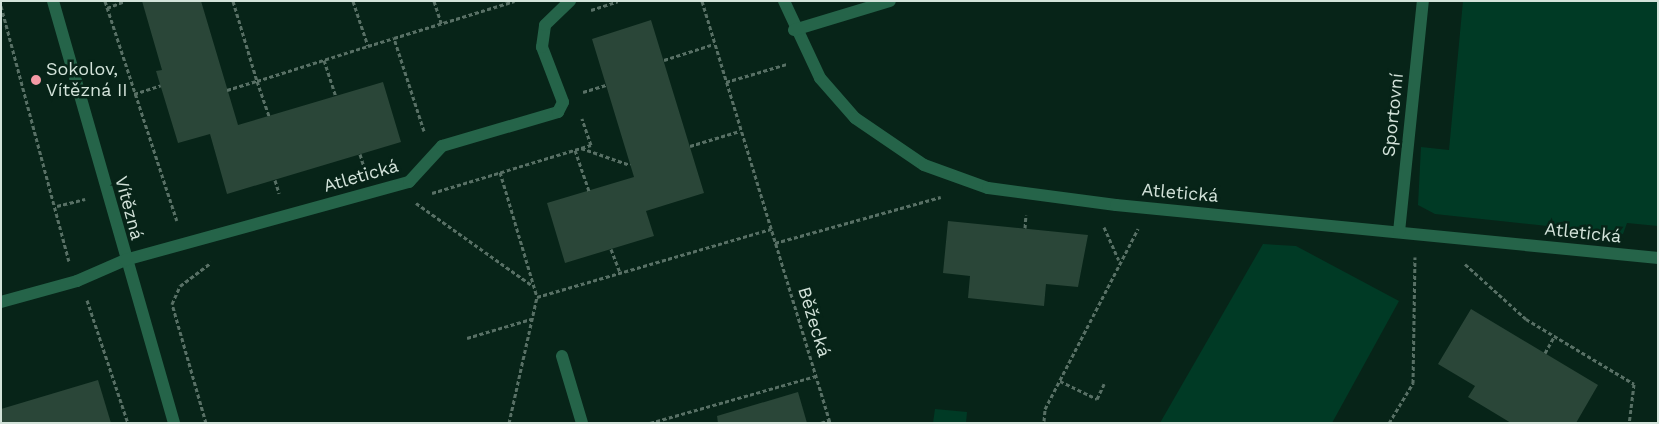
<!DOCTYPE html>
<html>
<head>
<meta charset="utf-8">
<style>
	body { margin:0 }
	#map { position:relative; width:1659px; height:424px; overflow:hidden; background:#072418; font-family:"Work Sans",sans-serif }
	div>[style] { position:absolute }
	.green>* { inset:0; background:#003a25 }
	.building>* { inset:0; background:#2a4638 }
	.path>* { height:3px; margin-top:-1.5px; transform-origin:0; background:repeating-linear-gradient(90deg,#587065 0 4px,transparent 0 6.5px) }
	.minor>* { height:12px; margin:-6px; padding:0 6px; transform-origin:6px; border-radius:6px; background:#256449 }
	.dots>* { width:14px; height:14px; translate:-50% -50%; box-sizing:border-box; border:2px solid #072418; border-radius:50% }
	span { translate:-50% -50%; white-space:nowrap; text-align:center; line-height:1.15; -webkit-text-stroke:5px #072418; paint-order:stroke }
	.poi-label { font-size:18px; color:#d3e3da }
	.left { translate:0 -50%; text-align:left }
	.street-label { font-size:18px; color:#d3e3da }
	.frame { position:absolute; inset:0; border:2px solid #d3e3da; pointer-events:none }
</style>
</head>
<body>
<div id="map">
	<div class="green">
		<div style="clip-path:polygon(1463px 1px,1658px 1px,1658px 226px,1627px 223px,1623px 234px,1435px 214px,1418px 205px,1421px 147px,1449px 150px)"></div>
		<div style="clip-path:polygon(1263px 244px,1296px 246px,1399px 301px,1332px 423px,1160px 423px)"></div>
		<div style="clip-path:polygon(935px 409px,967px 412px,966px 423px,933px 423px)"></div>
	</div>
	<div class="building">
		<div style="clip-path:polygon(142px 1px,201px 1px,238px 125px,383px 82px,401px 142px,227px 194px,210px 134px,178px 143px,156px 71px,162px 70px)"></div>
		<div style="clip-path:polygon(651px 20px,704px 193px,646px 211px,654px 236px,565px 263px,547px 203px,634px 177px,592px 39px)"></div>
		<div style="clip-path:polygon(948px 221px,1088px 235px,1078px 287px,1046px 284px,1044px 306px,968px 298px,970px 276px,943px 273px)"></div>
		<div style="clip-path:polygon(1471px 309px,1598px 385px,1576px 423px,1511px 423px,1468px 397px,1475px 386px,1438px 364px)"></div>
		<div style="clip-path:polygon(98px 380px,111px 423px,1px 423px,1px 409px)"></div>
		<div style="clip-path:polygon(798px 392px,807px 423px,718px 423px,717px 416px)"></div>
	</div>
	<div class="path">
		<div style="left:105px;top:1px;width:231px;rotate:71.9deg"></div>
		<div style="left:233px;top:1px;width:84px;rotate:73.3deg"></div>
		<div style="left:257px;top:81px;width:116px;rotate:-17.5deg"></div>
		<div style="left:353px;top:1px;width:47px;rotate:71.6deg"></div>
		<div style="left:368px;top:46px;width:27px;rotate:-17deg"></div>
		<div style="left:434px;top:1px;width:25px;rotate:72deg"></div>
		<div style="left:702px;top:1px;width:441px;rotate:73.1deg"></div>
		<div style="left:1px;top:6px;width:264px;rotate:75.1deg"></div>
		<div style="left:107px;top:8px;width:19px;rotate:-21deg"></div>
		<div style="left:591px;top:10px;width:28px;rotate:-18deg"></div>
		<div style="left:324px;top:60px;width:38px;rotate:72deg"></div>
		<div style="left:664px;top:60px;width:52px;rotate:-17.7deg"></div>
		<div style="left:726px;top:82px;width:64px;rotate:-16.4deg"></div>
		<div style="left:227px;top:90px;width:31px;rotate:-17deg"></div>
		<div style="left:257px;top:81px;width:37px;rotate:71deg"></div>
		<div style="left:583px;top:92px;width:24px;rotate:-17deg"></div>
		<div style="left:134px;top:94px;width:28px;rotate:-18deg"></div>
		<div style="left:424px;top:131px;width:98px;rotate:-107.9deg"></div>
		<div style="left:394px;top:38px;width:126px;rotate:-17.1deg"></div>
		<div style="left:690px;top:146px;width:52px;rotate:-16.7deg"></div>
		<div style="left:581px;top:148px;width:52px;rotate:19.1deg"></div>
		<div style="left:575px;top:150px;width:43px;rotate:71.1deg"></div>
		<div style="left:360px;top:154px;width:17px;rotate:73deg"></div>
		<div style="left:500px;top:172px;width:130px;rotate:73.5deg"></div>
		<div style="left:537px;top:297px;width:244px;rotate:-16.2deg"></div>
		<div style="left:275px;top:180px;width:14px;rotate:73deg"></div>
		<div style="left:432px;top:193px;width:166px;rotate:-16.8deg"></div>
		<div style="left:591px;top:145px;width:28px;rotate:-109deg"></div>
		<div style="left:416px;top:203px;width:143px;rotate:35.4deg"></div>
		<div style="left:57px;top:206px;width:29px;rotate:-14deg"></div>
		<div style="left:1104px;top:227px;width:36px;rotate:66deg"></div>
		<div style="left:1025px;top:228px;width:13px;rotate:-86deg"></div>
		<div style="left:775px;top:243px;width:172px;rotate:-15.5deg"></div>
		<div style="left:611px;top:249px;width:26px;rotate:69deg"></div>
		<div style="left:1465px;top:264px;width:82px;rotate:42deg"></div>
		<div style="left:1526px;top:319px;width:126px;rotate:31deg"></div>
		<div style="left:1634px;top:384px;width:39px;rotate:97deg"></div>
		<div style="left:87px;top:300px;width:130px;rotate:71.6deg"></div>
		<div style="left:467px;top:338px;width:67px;rotate:-16.5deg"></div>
		<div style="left:1545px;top:353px;width:18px;rotate:-61deg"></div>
		<div style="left:1060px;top:381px;width:41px;rotate:25.9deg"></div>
		<div style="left:1097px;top:399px;width:17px;rotate:-65deg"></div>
		<div style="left:1044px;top:421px;width:12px;rotate:-85deg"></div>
		<div style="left:1045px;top:409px;width:203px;rotate:-62.7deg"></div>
		<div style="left:206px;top:423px;width:124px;rotate:-105.9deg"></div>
		<div style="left:172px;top:304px;width:20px;rotate:-66deg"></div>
		<div style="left:180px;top:286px;width:39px;rotate:-37deg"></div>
		<div style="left:509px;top:423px;width:129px;rotate:-77.5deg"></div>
		<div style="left:650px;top:423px;width:173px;rotate:-15.8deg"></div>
		<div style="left:821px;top:423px;width:9px;rotate:-21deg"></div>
		<div style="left:1389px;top:423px;width:47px;rotate:-59deg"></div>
		<div style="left:1413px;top:383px;width:126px;rotate:-89.1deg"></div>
	</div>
	<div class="minor">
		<div style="left:53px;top:1px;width:439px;rotate:74deg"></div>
		<div style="left:784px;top:1px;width:85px;rotate:64.9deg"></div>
		<div style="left:820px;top:78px;width:53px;rotate:48.8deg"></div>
		<div style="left:855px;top:118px;width:83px;rotate:34.3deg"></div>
		<div style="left:924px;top:165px;width:68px;rotate:19.8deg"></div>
		<div style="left:988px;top:188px;width:129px;rotate:7.6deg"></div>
		<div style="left:1116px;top:205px;width:545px;rotate:5.58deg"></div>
		<div style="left:794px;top:30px;width:100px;rotate:-16.8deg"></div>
		<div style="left:1399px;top:232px;width:232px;rotate:-84.1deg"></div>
		<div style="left:1px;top:302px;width:79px;rotate:-15.4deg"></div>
		<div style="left:77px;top:281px;width:52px;rotate:-23.6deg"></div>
		<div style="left:125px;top:260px;width:295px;rotate:-15.4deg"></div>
		<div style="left:409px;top:182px;width:49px;rotate:-47.5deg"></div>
		<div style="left:442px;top:146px;width:121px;rotate:-16.3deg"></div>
		<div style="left:558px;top:112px;width:11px;rotate:-63deg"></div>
		<div style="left:563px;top:102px;width:59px;rotate:-110.9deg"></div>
		<div style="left:542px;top:47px;width:22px;rotate:-82deg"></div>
		<div style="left:545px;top:25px;width:35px;rotate:-44deg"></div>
		<div style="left:562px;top:356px;width:70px;rotate:73.4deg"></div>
	</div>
	<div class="dots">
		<div style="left:36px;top:80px;background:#f49aa5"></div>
	</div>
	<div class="poi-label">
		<span class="left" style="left:46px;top:80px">Sokolov,<br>Vítězná II</span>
	</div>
	<div class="street-label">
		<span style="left:1393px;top:115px;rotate:-84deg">Sportovní</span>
		<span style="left:361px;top:176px;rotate:-16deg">Atletická</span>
		<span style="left:1180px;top:193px;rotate:5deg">Atletická</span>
		<span style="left:129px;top:208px;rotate:75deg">Vítězná</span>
		<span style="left:1583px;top:233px;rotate:6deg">Atletická</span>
		<span style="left:814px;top:322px;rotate:73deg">Běžecká</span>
	</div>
	<div class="frame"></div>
</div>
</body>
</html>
